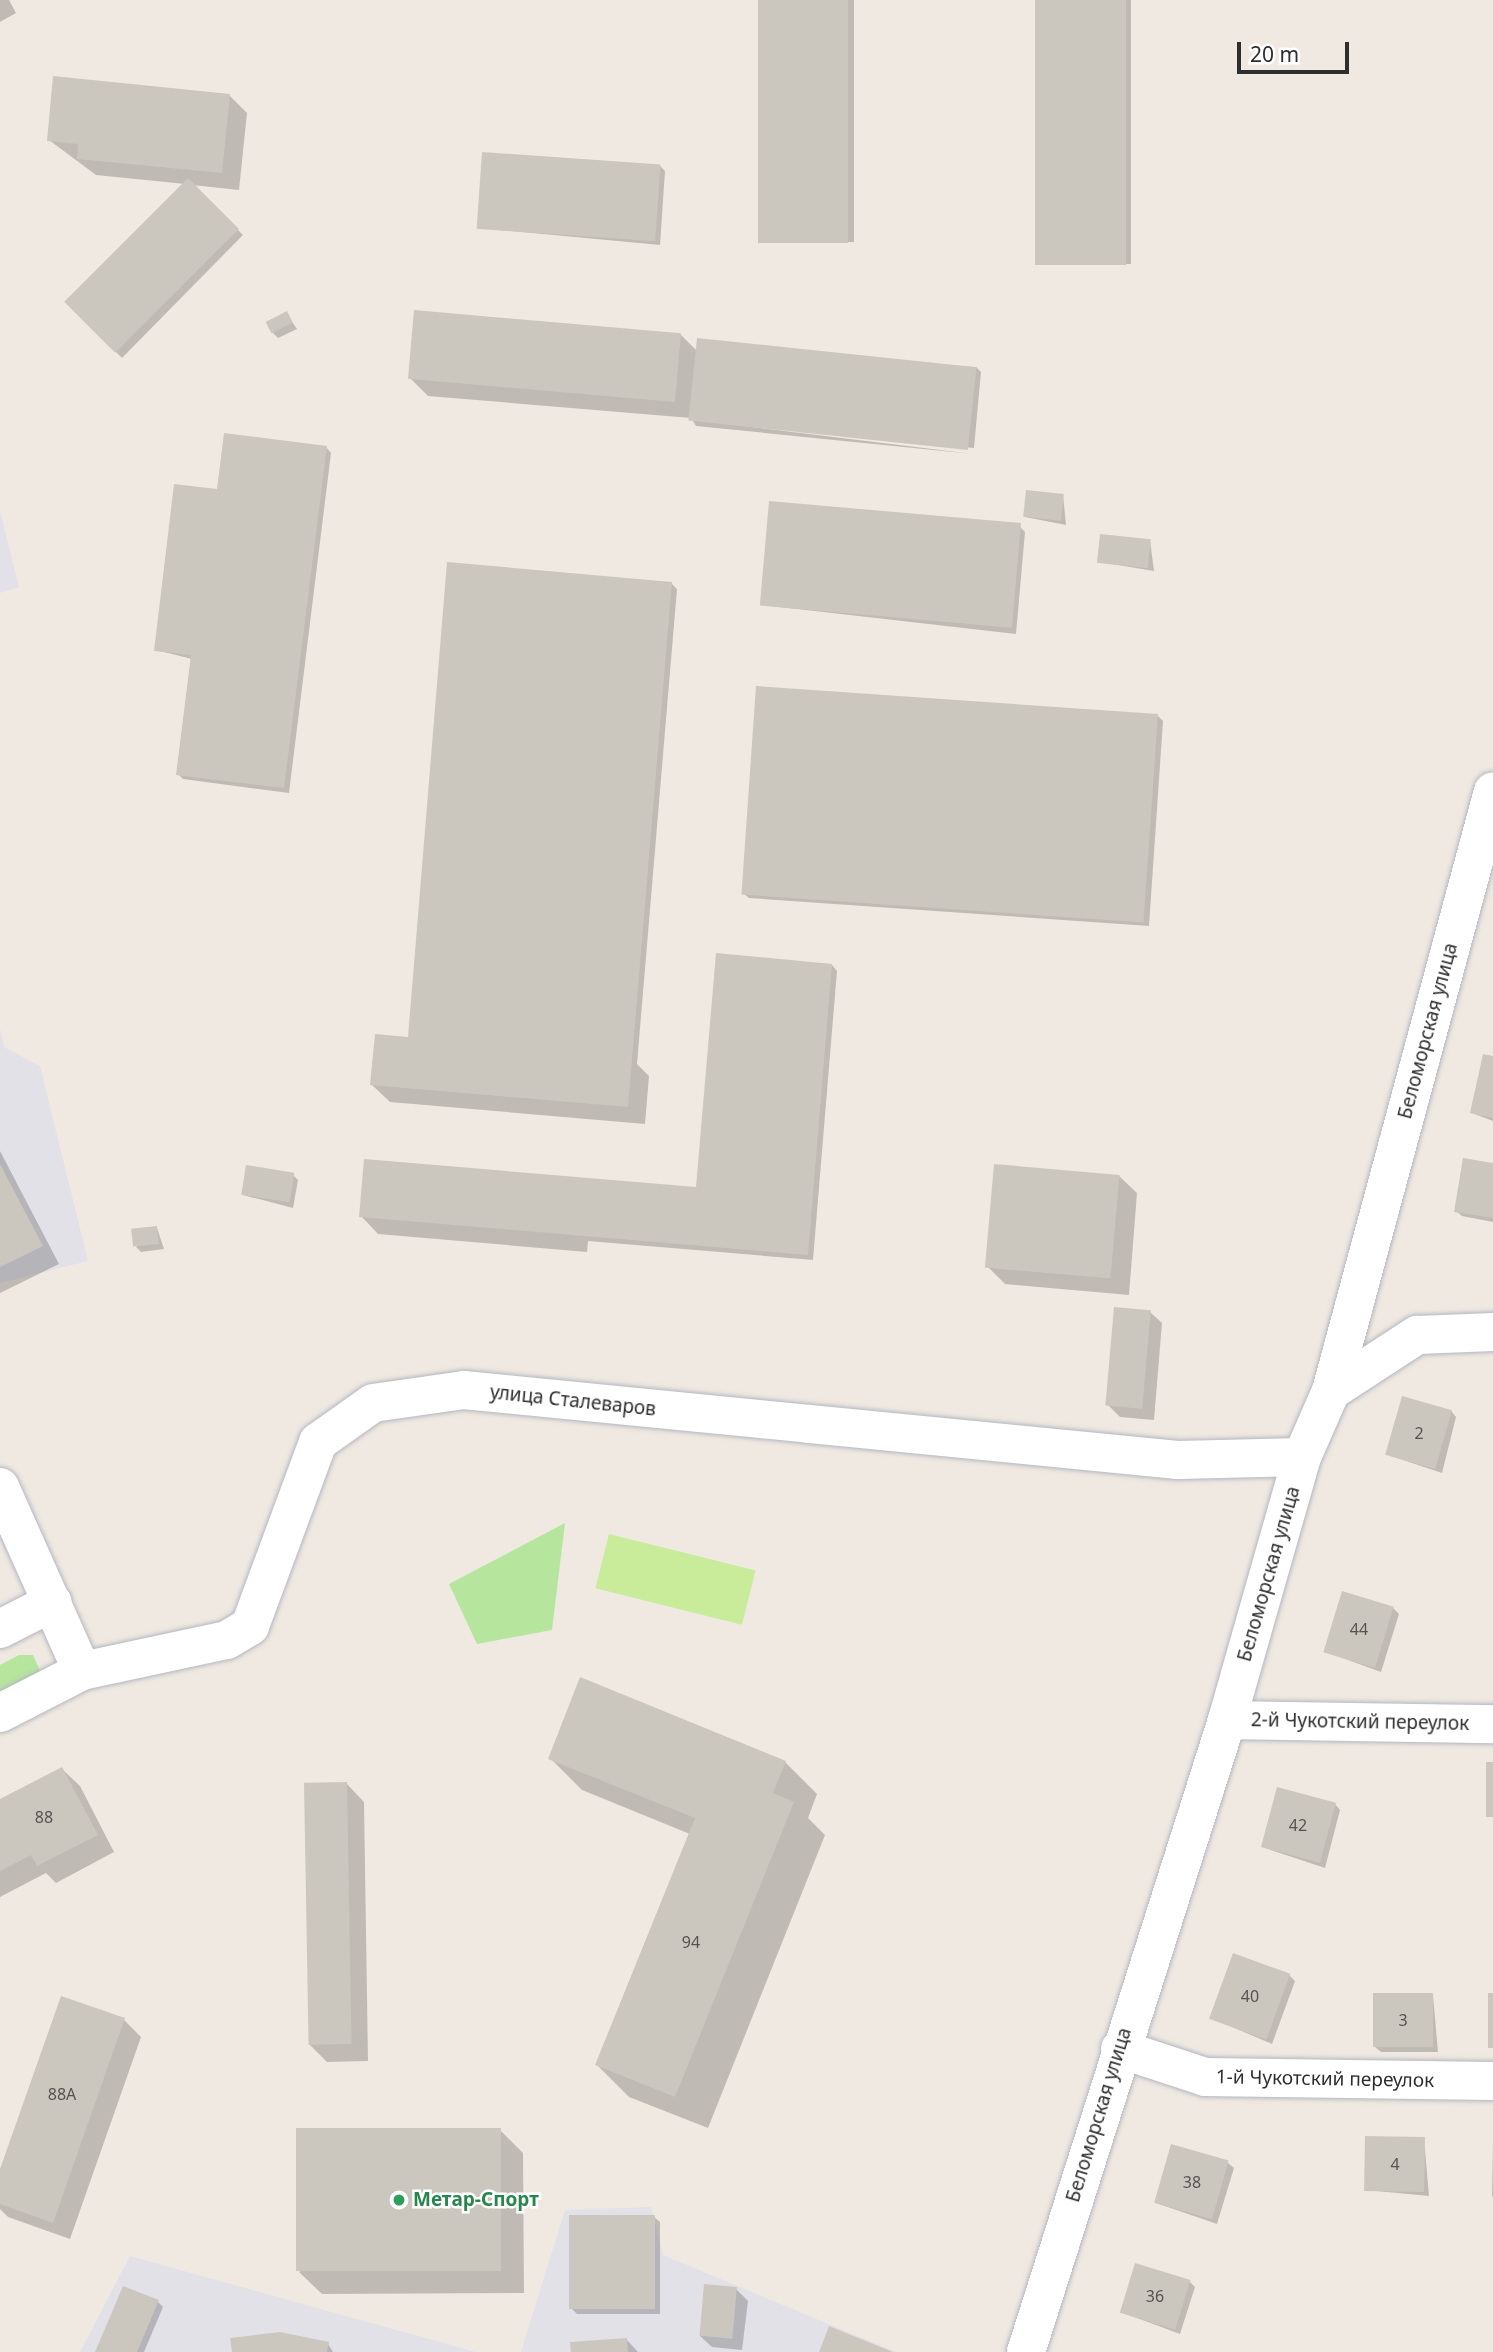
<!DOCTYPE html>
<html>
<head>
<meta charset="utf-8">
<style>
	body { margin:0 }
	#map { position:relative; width:1493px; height:2352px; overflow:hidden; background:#efe9e1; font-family:"Noto Sans",sans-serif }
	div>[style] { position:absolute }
	.industrial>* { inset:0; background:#e3e1e8 }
	.green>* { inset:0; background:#b6e59e }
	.pitch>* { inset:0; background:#c9ec9a; transform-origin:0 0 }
	.shadow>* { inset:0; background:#0003; transform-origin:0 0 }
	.building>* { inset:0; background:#cbc7bf; transform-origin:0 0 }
	.roads { filter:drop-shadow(0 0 2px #b4b7c1) drop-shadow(0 0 2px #b4b7c1) }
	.minor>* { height:38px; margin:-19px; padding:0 19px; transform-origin:19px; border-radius:19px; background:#fff }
	.dots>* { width:19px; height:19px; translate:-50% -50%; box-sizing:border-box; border:4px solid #fff; border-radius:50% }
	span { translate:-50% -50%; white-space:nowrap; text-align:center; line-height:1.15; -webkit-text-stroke:5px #fff; paint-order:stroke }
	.number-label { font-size:16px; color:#555452 }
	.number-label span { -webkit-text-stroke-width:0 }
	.street-label { font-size:19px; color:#2e2e2e }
	.leisure-label { font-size:19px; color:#27864d; font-weight:700 }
	.left { translate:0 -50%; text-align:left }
	.scale { position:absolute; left:1237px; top:42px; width:112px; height:32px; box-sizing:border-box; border:4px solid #2e2e2e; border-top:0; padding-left:9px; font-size:21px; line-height:24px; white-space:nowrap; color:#2e2e2e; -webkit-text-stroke:5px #fff; paint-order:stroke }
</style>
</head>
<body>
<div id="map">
	<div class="industrial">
		<div style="clip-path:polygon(0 511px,19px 587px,0 593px)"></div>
		<div style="clip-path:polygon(0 1028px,4px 1047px,40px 1066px,88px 1261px,0 1283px)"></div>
		<div style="clip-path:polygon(651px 2207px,663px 2255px,896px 2352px,521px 2352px,565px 2210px)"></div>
		<div style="clip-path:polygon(130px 2256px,476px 2352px,80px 2352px)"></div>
	</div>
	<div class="green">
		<div style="clip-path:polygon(565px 1523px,552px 1630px,477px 1644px,449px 1584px)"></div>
		<div style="clip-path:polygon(19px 1655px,33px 1655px,41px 1673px,0 1702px,0 1665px)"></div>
	</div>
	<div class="pitch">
		<div style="left:609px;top:1534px;width:151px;height:56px;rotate:14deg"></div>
	</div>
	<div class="shadow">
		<div style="clip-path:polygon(0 0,9px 0,16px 13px,0 22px)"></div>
		<div style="left:759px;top:0;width:95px;height:242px"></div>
		<div style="left:1036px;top:0;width:95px;height:264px"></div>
		<div style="clip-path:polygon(229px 95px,247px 113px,239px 190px,192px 185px,243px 235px,122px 358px,67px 303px,185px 184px,96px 175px,49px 140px)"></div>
		<div style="clip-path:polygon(660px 166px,665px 171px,660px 245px,478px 228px)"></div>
		<div style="clip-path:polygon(286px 313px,297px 329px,278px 338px,273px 333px)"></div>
		<div style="clip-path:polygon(680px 334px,697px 351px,976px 367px,981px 372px,974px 448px,694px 420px,973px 454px,696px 426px,691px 418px,428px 396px,410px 378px)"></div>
		<div style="clip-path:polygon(326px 447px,331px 453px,289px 793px,183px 779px,178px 774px,192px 659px,156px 650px,218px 491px)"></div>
		<div style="clip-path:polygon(1063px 495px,1066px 525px,1025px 517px)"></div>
		<div style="clip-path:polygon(1020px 527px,1025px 532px,1016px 634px,761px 605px)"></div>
		<div style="clip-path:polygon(1150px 540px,1154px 571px,1099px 562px)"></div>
		<div style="clip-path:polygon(672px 584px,677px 589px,637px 1064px,649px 1076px,645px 1124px,390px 1102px,372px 1085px,413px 1039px)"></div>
		<div style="clip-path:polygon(1157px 715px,1163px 721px,1149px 926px,749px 898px,743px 893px)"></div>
		<div style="clip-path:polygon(832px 965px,837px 971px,813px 1260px,588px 1241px,587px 1252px,378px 1234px,361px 1216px,698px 1189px)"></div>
		<div style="clip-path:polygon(1493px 1058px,1493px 1121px,1472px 1113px)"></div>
		<div style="clip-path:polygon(0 1151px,59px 1264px,0 1293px)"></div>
		<div style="clip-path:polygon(1493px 1164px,1493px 1222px,1462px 1216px,1456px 1211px)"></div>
		<div style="clip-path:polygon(293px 1175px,298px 1180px,293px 1208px,243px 1195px)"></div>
		<div style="clip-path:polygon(1119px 1176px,1137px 1193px,1129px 1295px,1005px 1284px,988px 1267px)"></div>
		<div style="clip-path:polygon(157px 1228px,164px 1249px,141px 1252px,136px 1247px)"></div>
		<div style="clip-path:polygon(1150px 1312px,1162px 1323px,1154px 1420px,1120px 1417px,1108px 1405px)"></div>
		<div style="clip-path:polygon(1451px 1411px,1456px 1417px,1442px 1473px,1388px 1455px)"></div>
		<div style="clip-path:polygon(1393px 1608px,1399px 1614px,1381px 1672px,1326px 1652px)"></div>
		<div style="clip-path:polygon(550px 1758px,785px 1762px,817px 1794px,808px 1818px,825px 1835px,708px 2128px,629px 2097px,597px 2065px,690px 1834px,582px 1790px)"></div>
		<div style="clip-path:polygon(62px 1769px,80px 1786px,114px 1852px,56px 1883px,46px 1873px,0 1897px,0 1801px)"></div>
		<div style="clip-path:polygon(347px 1784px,364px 1802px,368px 2061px,327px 2062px,309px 2044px)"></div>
		<div style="clip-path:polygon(1335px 1804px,1340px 1810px,1325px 1868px,1262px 1847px)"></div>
		<div style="clip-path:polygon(1289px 1975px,1295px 1981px,1272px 2044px,1211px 2018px)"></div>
		<div style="clip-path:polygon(1433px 1995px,1438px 2052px,1381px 2052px,1375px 2047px)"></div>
		<div style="clip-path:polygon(124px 2020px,141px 2037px,70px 2239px,8px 2217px,0 2209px,0 2174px)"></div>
		<div style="clip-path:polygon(500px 2130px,523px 2153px,524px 2293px,322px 2294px,299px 2272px)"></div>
		<div style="clip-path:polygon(1424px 2138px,1429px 2196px,1366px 2190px)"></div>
		<div style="clip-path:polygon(1493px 2144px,1493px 2197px,1492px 2196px)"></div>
		<div style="clip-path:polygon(1228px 2163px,1234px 2168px,1217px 2224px,1156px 2203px)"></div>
		<div style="clip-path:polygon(654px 2217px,660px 2222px,660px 2314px,577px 2314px,571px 2308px)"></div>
		<div style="clip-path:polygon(1189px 2281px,1195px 2287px,1180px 2334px,1121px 2312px)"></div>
		<div style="clip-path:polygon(736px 2289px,748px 2301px,742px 2350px,712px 2347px,700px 2336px)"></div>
		<div style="clip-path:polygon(158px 2302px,163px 2307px,144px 2352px,97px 2352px)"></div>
		<div style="clip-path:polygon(627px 2340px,638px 2352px,571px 2352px)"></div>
		<div style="clip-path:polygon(328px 2344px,333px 2352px,234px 2352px)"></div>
	</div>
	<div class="building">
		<div style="left:758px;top:0;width:90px;height:243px"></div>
		<div style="left:1035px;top:0;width:91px;height:265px"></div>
		<div style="clip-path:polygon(53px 76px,230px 94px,222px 173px,77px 159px,78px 144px,47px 141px)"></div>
		<div style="left:482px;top:152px;width:179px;height:77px;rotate:4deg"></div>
		<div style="left:188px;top:178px;width:72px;height:175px;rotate:45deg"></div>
		<div style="left:414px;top:310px;width:268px;height:69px;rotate:5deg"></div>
		<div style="left:287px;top:311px;width:13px;height:24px;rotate:63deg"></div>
		<div style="left:697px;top:338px;width:281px;height:83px;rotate:6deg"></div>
		<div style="clip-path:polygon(224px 433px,327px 446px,284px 788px,176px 775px,191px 655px,154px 651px,174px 484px,217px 489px)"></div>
		<div style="left:1026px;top:490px;width:38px;height:27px;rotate:6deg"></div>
		<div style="left:769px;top:501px;width:253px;height:105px;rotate:5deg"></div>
		<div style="left:1100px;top:534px;width:51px;height:29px;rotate:6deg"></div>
		<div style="clip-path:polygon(447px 562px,672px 582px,628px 1107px,370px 1085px,375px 1034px,408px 1037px)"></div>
		<div style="left:756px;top:686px;width:403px;height:209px;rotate:4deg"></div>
		<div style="clip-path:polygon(716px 953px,832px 964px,808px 1255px,359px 1217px,364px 1159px,696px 1187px)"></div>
		<div style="clip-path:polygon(1483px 1054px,1493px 1056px,1493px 1118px,1470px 1113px)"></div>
		<div style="clip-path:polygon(1463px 1158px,1493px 1163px,1493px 1218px,1454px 1212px)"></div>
		<div style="clip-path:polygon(0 1164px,43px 1246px,0 1267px)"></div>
		<div style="left:994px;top:1164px;width:126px;height:104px;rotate:5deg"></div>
		<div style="left:246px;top:1165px;width:49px;height:30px;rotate:9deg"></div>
		<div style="left:157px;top:1226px;width:18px;height:26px;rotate:84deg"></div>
		<div style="left:1114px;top:1307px;width:37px;height:99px;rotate:5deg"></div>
		<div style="left:1402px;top:1396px;width:52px;height:61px;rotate:16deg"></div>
		<div style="left:1342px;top:1591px;width:54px;height:64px;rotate:17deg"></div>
		<div style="clip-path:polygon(580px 1677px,786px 1761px,773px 1793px,794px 1802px,675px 2097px,595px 2065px,695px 1818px,548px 1759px)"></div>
		<div style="left:1486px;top:1762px;width:7px;height:55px"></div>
		<div style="clip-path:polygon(62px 1767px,98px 1835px,37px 1866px,31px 1855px,0 1871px,0 1799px)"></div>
		<div style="left:347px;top:1782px;width:262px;height:43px;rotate:89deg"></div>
		<div style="left:1277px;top:1787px;width:61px;height:62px;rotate:15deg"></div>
		<div style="left:1233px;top:1953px;width:61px;height:70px;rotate:20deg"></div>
		<div style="left:1373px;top:1993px;width:60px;height:54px"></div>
		<div style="left:1488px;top:1993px;width:5px;height:55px"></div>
		<div style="clip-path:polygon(61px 1996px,125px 2018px,53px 2223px,0 2204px,0 2169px)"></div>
		<div style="left:501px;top:2128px;width:143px;height:205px;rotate:90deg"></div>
		<div style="left:1365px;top:2136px;width:60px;height:55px;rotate:1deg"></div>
		<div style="left:1171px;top:2144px;width:60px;height:61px;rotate:16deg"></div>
		<div style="left:569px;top:2215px;width:86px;height:94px"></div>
		<div style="left:1135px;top:2263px;width:58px;height:52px;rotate:17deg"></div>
		<div style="left:704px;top:2284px;width:33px;height:52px;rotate:5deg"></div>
		<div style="clip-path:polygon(123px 2286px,159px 2300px,137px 2352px,95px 2352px)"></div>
		<div style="clip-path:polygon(829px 2326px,893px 2352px,819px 2352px)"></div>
		<div style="clip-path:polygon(280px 2332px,329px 2342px,327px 2352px,232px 2352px,230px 2338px)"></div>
		<div style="left:627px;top:2338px;width:14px;height:57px;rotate:86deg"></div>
	</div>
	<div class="roads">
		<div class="minor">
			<div style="left:1331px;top:1391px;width:103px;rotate:-33.1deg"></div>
			<div style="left:1417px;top:1335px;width:76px;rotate:-2.3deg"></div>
			<div style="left:0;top:1487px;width:201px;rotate:66deg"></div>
			<div style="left:0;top:1629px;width:59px;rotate:-27deg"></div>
			<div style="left:0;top:1713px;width:92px;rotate:-27.1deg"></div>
			<div style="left:82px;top:1671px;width:148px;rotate:-12.1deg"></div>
			<div style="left:227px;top:1640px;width:27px;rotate:-31deg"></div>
			<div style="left:250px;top:1626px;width:196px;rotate:-69.7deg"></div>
			<div style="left:318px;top:1442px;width:67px;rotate:-35.3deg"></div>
			<div style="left:373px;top:1403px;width:92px;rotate:-8.1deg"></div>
			<div style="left:464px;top:1390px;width:717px;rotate:5.6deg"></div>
			<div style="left:1178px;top:1460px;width:124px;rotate:-1.4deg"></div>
			<div style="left:1227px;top:1720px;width:266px;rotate:0.9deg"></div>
			<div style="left:1120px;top:2049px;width:89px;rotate:18.2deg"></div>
			<div style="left:1205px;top:2077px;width:288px;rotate:0.8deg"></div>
			<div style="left:1026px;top:2352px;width:663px;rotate:-72.36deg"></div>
			<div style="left:1227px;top:1720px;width:273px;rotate:-74.1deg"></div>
			<div style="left:1302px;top:1457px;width:72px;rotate:-66.3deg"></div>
			<div style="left:1331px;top:1391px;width:621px;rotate:-74.89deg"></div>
		</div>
	</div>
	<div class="dots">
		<div style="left:399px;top:2200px;background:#2e9e5b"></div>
	</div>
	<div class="number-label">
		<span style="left:1419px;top:1433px">2</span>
		<span style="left:1359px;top:1629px">44</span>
		<span style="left:44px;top:1817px">88</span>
		<span style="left:1298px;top:1825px">42</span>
		<span style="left:691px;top:1942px">94</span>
		<span style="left:1250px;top:1996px">40</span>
		<span style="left:1403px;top:2020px">3</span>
		<span style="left:62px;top:2094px">88А</span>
		<span style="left:1395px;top:2164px">4</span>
		<span style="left:1192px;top:2182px">38</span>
		<span style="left:1155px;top:2296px">36</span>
	</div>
	<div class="street-label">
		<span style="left:1428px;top:1031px;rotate:-75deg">Беломорская улица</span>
		<span style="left:573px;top:1401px;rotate:6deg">улица Сталеваров</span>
		<span style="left:1269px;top:1574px;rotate:-74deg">Беломорская улица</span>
		<span style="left:1360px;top:1722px;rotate:1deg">2-й Чукотский переулок</span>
		<span style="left:1325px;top:2079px;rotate:1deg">1-й Чукотский переулок</span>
		<span style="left:1099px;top:2115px;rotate:-73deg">Беломорская улица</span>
	</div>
	<div class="leisure-label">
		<span class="left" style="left:413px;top:2200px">Метар-Спорт</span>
	</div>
	<div class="scale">20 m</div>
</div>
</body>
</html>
